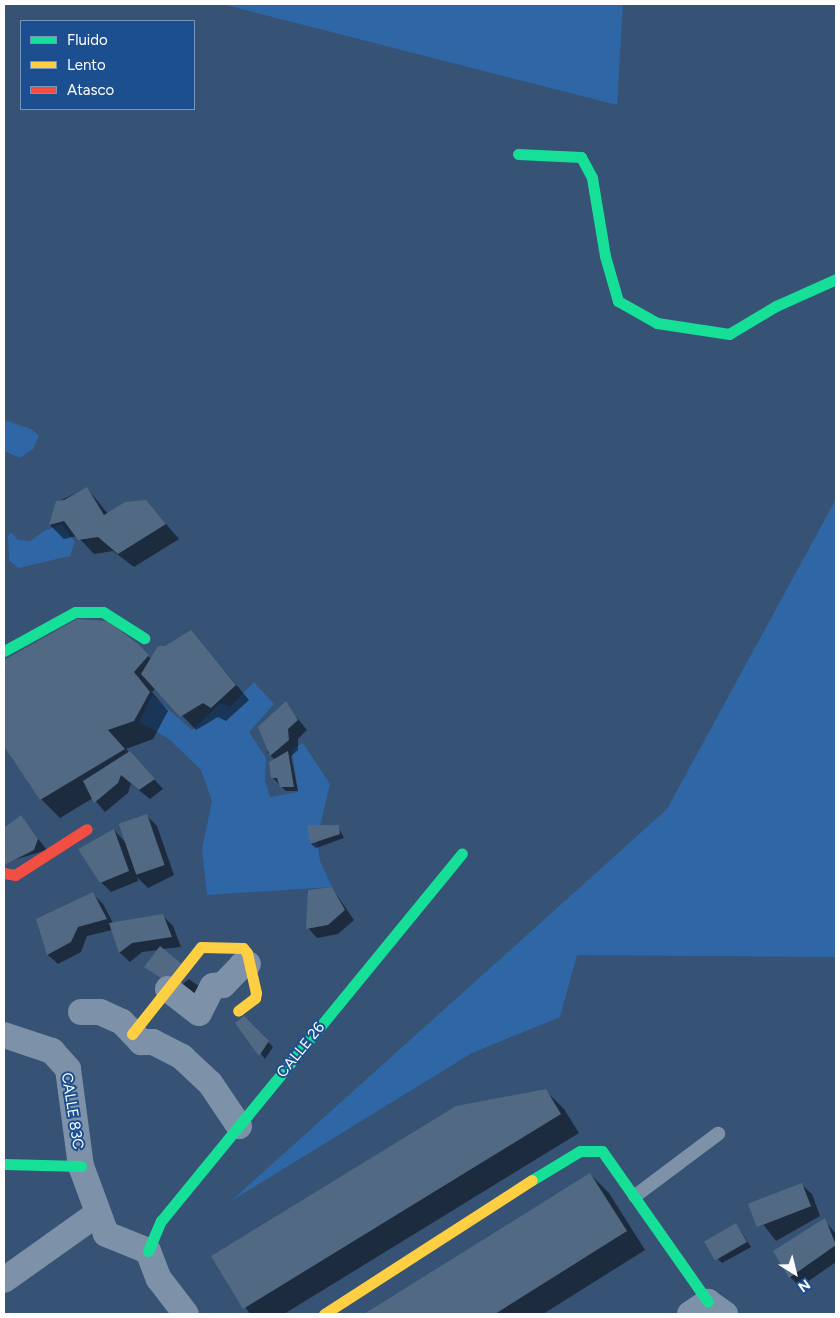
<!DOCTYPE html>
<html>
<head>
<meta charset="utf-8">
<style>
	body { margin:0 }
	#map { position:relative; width:840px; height:1318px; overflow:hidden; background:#365274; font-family:Figtree,sans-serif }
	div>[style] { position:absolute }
	.green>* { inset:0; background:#2f66a5 }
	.shadow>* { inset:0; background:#0007 }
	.building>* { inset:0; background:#526984; transform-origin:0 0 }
	.lane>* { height:14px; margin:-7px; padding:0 7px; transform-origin:7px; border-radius:7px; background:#7d92a8 }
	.street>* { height:26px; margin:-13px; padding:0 13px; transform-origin:13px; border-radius:13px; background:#7d92a8 }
	.fast>* { height:11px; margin:-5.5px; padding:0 5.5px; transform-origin:5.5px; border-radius:5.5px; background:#16e098 }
	.slow>* { height:11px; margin:-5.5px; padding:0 5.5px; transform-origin:5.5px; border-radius:5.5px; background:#ffcf43 }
	.jam>* { height:11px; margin:-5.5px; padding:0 5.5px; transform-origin:5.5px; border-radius:5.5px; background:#f24e42 }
	span { translate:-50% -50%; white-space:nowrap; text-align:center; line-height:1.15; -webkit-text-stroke:4px #1b4f8f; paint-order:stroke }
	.street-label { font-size:15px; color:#fff }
	.frame { position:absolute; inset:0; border:5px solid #fff; pointer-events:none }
	.legend { position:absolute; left:20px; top:20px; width:175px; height:90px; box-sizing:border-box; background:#1b4f8f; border:1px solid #7695bc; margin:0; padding:6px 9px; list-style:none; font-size:15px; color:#fff }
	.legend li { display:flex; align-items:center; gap:10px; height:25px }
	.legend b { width:25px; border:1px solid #7695bc }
	.north { position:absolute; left:770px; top:1248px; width:50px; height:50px; -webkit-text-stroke:4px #1b4f8f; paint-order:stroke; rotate:144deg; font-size:14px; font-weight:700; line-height:20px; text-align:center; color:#fff }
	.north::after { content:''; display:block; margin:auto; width:18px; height:22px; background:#fff; clip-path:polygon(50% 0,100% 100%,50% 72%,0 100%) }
</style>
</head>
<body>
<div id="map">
	<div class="green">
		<div style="clip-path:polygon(222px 4px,623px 4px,617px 105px)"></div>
		<div style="clip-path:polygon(4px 420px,31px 429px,39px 436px,33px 449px,20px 458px,4px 451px)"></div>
		<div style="clip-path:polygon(836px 499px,836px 957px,577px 955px,560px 1017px,472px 1053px,231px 1201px,667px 809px)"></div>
		<div style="clip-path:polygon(62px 524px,75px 542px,70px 556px,18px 568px,9px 560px,8px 536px,11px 532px,18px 540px,30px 541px,44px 531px)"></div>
		<div style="clip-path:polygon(254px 682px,274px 704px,249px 732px,266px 758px,265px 781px,270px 797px,298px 792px,292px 749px,303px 743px,330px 784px,317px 839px,320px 861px,332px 887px,207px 895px,202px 849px,212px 801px,201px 770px,169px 739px,139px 722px,152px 695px,192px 730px,221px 703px,230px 707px)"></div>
	</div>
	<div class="shadow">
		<div style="clip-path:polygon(87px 488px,108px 514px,146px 501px,179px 539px,134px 567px,113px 551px,94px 554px,77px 536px,64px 539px,50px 525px,57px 502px)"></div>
		<div style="clip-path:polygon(191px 631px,249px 700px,226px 721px,218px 717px,196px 730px,156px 688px,152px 692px,168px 711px,153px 739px,126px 749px,163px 789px,150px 799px,131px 784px,128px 793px,105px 812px,93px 798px,60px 818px,41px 799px,4px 743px,4px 662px,137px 645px,151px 659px)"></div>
		<div style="clip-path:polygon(285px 703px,307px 730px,298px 739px,298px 750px,291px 756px,298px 791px,286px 791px,273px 778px,275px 760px,267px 752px)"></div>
		<div style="clip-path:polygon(147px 816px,157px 826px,174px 875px,148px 888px,137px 877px,138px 881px,111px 892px,101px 882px,114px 830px,126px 843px)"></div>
		<div style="clip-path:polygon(21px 817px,47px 850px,4px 863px,4px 829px)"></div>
		<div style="clip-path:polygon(308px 826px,338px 826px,344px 838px,316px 848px,311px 844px)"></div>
		<div style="clip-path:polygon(332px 888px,354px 920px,338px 934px,317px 938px,308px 928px)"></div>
		<div style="clip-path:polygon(93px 894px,103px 904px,113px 923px,163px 916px,173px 926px,181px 947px,162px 949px,173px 986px,146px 967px,159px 950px,142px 952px,130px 962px,120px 953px,112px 930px,87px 936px,81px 952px,58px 964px,48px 955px,38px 920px)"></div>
		<div style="clip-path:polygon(189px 979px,208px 993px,213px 998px,176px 989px)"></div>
		<div style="clip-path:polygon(244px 1017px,273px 1047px,265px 1059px,237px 1023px)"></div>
		<div style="clip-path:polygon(545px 1090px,564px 1109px,579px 1133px,284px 1314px,250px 1314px,213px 1257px)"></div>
		<div style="clip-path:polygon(590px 1174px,609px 1193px,645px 1250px,543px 1314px,366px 1314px)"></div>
		<div style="clip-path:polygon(802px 1185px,812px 1194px,820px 1216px,776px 1241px,753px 1211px)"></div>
		<div style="clip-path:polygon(824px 1220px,836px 1234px,836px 1262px,800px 1287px,790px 1277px)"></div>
		<div style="clip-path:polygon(736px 1224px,751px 1247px,722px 1263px,717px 1258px)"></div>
	</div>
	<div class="building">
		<div style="clip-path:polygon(87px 487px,104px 515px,125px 502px,146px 500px,166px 524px,118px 554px,98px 537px,78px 540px,64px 521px,49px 525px,56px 501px,64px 500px)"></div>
		<div style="clip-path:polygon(77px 619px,108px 621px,138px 644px,149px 655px,134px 672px,150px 692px,134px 721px,108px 730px,125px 749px,40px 800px,4px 746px,4px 660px)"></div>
		<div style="clip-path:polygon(191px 630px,236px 685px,211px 708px,203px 703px,180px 717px,141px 674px,158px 646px,165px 646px)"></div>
		<div style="clip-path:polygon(286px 701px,298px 720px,288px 729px,289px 740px,270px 756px,258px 727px)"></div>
		<div style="clip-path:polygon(130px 751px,155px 779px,139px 790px,121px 775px,118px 783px,94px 803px,83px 781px)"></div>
		<div style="clip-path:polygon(288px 751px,294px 787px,280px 787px,277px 778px,271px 778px,269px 762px)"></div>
		<div style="left:147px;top:814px;width:54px;height:30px;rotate:71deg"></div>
		<div style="clip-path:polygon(21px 815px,38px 839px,34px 850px,4px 865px,4px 828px)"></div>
		<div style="clip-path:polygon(307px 825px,339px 825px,340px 834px,310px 844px)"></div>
		<div style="clip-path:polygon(114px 829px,129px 871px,100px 883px,78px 849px)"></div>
		<div style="clip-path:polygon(332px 887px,345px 910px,328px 925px,306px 929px,308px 890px)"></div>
		<div style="clip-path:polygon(93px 892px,107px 919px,78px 927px,71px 942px,47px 955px,36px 919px)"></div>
		<div style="clip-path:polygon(163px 914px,172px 937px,132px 943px,119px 953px,109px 923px)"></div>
		<div style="clip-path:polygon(160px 946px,183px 965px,167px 982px,144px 967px)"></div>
		<div style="clip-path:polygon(244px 1016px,269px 1041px,259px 1056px,235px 1023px)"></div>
		<div style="clip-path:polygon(546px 1089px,561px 1114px,243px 1309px,211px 1256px,456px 1106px)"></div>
		<div style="clip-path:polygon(590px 1173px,627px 1231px,495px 1314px,364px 1314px)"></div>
		<div style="left:802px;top:1183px;width:25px;height:58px;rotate:69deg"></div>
		<div style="clip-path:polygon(825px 1218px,836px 1245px,789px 1278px,773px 1251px)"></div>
		<div style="left:736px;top:1223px;width:22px;height:37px;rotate:60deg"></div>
	</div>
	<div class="lane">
		<div style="left:635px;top:1196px;width:104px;rotate:-36.8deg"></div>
	</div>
	<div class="street">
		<div style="left:168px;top:989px;width:39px;rotate:38deg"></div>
		<div style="left:199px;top:1013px;width:30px;rotate:-63deg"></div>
		<div style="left:213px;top:986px;width:10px;rotate:-6deg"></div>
		<div style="left:223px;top:985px;width:28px;rotate:-46deg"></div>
		<div style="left:242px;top:965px;width:6px;rotate:-9deg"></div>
		<div style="left:81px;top:1012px;width:19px"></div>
		<div style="left:100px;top:1012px;width:24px;rotate:24deg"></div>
		<div style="left:122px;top:1022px;width:28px;rotate:46deg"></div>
		<div style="left:141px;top:1042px;width:12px"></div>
		<div style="left:153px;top:1042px;width:33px;rotate:27deg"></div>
		<div style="left:182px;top:1057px;width:38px;rotate:43deg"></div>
		<div style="left:210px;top:1083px;width:52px;rotate:56deg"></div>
		<div style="left:4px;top:1035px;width:51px;rotate:18.4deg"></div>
		<div style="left:52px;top:1051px;width:24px;rotate:48deg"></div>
		<div style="left:68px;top:1069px;width:98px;rotate:82.4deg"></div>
		<div style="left:81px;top:1166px;width:72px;rotate:69.8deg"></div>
		<div style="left:106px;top:1234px;width:45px;rotate:22deg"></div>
		<div style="left:148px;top:1251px;width:30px;rotate:69deg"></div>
		<div style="left:159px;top:1279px;width:44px;rotate:52.4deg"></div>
		<div style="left:4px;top:1280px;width:114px;rotate:-35.4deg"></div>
		<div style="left:690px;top:1314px;width:22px;rotate:-34deg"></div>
		<div style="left:708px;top:1302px;width:21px;rotate:35deg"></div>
	</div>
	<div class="fast">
		<div style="left:518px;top:154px;width:63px;rotate:2.7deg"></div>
		<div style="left:581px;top:157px;width:24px;rotate:62deg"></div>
		<div style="left:592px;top:178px;width:79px;rotate:80.5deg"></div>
		<div style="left:605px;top:256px;width:47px;rotate:73.9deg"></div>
		<div style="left:618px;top:301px;width:45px;rotate:29.4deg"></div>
		<div style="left:657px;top:323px;width:73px;rotate:8.7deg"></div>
		<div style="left:729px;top:334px;width:55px;rotate:-30.8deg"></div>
		<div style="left:776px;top:306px;width:66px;rotate:-24.2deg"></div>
		<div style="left:4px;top:651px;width:81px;rotate:-28.8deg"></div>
		<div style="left:75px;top:612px;width:28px"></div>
		<div style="left:103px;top:612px;width:49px;rotate:32.4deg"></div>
		<div style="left:4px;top:1164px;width:77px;rotate:1.5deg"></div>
		<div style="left:532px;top:1180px;width:56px;rotate:-31.1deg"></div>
		<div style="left:580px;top:1151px;width:22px"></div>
		<div style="left:602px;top:1151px;width:184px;rotate:54.9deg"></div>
		<div style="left:148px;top:1251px;width:33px;rotate:-67deg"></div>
		<div style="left:161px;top:1221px;width:475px;rotate:-50.7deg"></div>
	</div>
	<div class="slow">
		<div style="left:132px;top:1034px;width:111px;rotate:-51.6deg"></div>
		<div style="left:201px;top:947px;width:42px;rotate:1.4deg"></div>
		<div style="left:243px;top:948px;width:6px;rotate:51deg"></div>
		<div style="left:247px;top:953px;width:41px;rotate:77.3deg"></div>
		<div style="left:256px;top:993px;width:5px;rotate:101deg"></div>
		<div style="left:255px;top:998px;width:21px;rotate:143deg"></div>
		<div style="left:324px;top:1314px;width:247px;rotate:-32.8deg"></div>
	</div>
	<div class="jam">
		<div style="left:4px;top:873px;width:11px;rotate:10deg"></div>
		<div style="left:15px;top:875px;width:85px;rotate:-32.6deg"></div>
	</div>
	<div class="street-label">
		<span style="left:301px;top:1050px;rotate:-51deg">CALLE 26</span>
		<span style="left:72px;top:1111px;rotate:81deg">CALLE 83C</span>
	</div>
	<div class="frame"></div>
	<ul class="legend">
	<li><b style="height:6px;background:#16e098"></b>Fluido</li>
	<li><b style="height:6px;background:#ffcf43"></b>Lento</li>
	<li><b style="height:6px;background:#f24e42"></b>Atasco</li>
	</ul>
	<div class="north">N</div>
</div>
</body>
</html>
